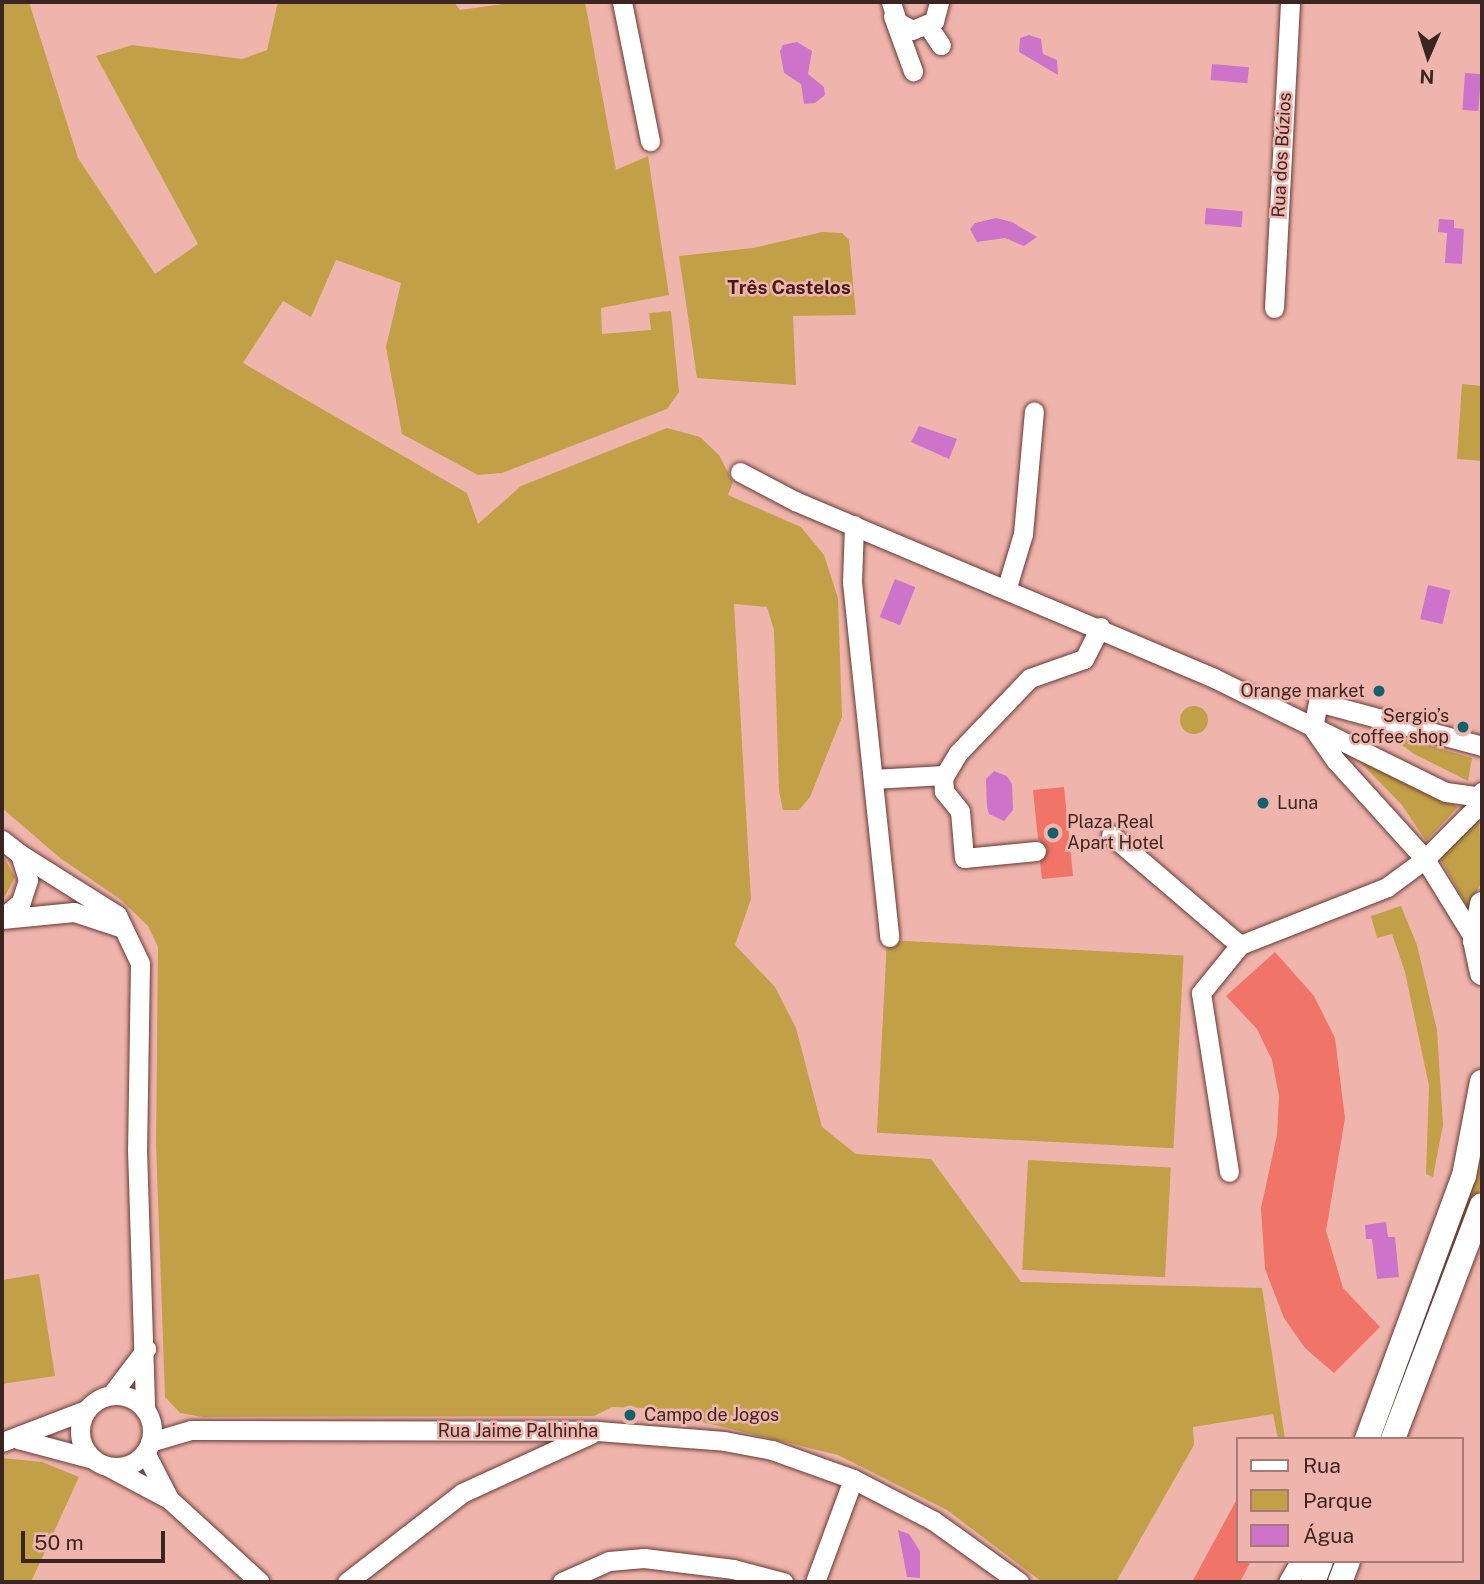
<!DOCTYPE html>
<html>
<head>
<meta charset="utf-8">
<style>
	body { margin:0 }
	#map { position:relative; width:1484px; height:1584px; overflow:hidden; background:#efb5ac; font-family:"Public Sans",sans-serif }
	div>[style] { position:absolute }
	.green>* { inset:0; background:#c2a048; transform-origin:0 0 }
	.round { border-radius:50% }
	.water>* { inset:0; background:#cd74ca; transform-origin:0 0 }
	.building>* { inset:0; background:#f07467 }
	.roads { filter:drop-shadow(0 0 2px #693933) drop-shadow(0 0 2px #693933) }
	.minor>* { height:19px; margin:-9.5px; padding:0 9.5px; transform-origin:9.5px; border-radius:9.5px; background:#fff }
	.minor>.ring { margin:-9.5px; padding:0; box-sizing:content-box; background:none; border:19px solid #fff; border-radius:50% }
	.major>* { height:24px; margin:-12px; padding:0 12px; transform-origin:12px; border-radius:12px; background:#fff }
	.dots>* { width:19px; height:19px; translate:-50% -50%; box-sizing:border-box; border:4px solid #efb5ac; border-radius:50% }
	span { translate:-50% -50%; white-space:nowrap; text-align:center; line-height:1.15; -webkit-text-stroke:5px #efb5ac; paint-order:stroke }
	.street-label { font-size:18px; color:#3b2522 }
	.poi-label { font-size:18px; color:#3b2522 }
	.right { translate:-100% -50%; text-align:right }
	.left { translate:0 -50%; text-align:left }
	.neighbourhood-label { font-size:19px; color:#451915; font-weight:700 }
	.frame { position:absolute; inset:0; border:4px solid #3b2522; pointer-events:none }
	.legend { position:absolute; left:1236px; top:1437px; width:228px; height:126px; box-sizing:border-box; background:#efb5ac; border:2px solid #a77b75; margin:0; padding:9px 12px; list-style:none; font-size:21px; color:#3b2522 }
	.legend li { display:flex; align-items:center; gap:14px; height:35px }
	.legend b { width:35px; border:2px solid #a77b75 }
	.north { position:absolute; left:1393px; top:21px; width:70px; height:70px; -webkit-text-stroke:5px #efb5ac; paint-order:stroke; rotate:183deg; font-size:19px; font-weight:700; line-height:28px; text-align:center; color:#3b2522 }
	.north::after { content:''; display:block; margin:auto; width:24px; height:32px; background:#3b2522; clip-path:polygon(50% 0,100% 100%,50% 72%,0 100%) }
	.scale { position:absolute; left:21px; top:1531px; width:144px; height:32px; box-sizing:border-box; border:4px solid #3b2522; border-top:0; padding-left:9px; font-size:21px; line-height:24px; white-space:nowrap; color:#3b2522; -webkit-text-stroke:5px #efb5ac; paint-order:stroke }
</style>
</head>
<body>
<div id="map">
	<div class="green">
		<div style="clip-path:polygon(2px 2px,29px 2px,78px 158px,155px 274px,198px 244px,96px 56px,132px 45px,242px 59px,267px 50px,278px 2px,454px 2px,460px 10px,518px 2px,585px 2px,616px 170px,648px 156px,669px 295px,601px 308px,602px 334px,651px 330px,649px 313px,671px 311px,679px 392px,667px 409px,502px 473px,478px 475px,402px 434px,386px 347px,401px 283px,336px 260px,311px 317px,283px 301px,243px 363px,467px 493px,478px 524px,521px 486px,667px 428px,700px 437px,719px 455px,733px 482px,728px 495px,801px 527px,824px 555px,838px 598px,842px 717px,810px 797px,799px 810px,783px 810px,779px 791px,774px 630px,767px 607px,734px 604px,751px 899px,735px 945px,775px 987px,796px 1028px,822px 1127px,856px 1154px,931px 1159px,1021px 1282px,1262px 1288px,1285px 1439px,1278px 1439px,1273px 1414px,1193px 1427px,1194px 1445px,1116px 1582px,1042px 1582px,947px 1510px,838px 1455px,645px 1408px,612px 1407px,594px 1416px,203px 1417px,180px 1413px,165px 1397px,156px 1144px,158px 947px,148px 926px,120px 899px,60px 858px,2px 808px)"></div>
		<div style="clip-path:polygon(822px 232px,842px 233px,849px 240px,856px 315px,793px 316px,796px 385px,697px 378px,679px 256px,753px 248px)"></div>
		<div style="clip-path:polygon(1462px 384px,1482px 386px,1482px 461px,1457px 459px)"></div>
		<div class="round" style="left:1180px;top:706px;width:28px;height:28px"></div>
		<div style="clip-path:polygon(1386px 733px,1472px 758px,1468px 781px,1414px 754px)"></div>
		<div style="clip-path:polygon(1357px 759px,1458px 807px,1426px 841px,1402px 805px)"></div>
		<div style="clip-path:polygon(1479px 817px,1482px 881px,1468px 908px,1440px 858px)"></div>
		<div style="clip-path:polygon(2px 854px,15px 877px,2px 902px)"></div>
		<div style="clip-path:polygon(1401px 906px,1417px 945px,1437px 1030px,1443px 1125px,1433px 1177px,1426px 1174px,1429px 1086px,1405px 972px,1392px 934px,1377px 938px,1371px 916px)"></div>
		<div style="left:887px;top:940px;width:297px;height:193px;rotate:3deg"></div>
		<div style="clip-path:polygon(1482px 1143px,1482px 1183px,1384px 1439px,1378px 1439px)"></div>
		<div style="left:1028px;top:1160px;width:143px;height:110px;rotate:3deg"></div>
		<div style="clip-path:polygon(39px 1274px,55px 1376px,2px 1384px,2px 1280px)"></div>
		<div style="clip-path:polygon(2px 1458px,42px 1462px,79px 1477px,31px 1582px,2px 1582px)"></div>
	</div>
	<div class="water">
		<div style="clip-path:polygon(1029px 35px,1041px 39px,1043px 54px,1057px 60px,1058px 75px,1019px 52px,1020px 38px)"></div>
		<div style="clip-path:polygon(797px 42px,812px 51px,808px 74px,824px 87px,825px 95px,815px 103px,804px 104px,801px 84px,784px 73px,780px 51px,783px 45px)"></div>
		<div style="left:1212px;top:64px;width:37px;height:16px;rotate:5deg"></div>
		<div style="left:1465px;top:73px;width:16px;height:37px;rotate:4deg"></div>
		<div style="left:1206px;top:208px;width:37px;height:16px;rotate:5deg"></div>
		<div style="clip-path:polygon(996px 218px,1012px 222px,1037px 237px,1024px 246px,1005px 238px,977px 242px,970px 229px,975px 223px)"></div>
		<div style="clip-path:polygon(1439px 219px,1454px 220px,1454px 228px,1464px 229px,1462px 264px,1445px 263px,1447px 233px,1438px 232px)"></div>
		<div style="clip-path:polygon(919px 426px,957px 439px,949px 459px,911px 442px)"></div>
		<div style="left:895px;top:579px;width:22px;height:41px;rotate:22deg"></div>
		<div style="left:1428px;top:585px;width:23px;height:35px;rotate:13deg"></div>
		<div style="clip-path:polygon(994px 771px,1007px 776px,1012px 784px,1013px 810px,1004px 821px,989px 814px,987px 807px,986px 779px)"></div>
		<div style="clip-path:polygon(1386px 1222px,1388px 1237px,1395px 1237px,1399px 1277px,1377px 1279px,1372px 1239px,1366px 1239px,1365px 1225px)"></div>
		<div style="clip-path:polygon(898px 1530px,909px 1534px,920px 1551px,920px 1578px,907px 1577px)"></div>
	</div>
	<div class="building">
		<div style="clip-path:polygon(1064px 787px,1073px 876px,1042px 879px,1040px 862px,1048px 849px,1038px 839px,1033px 790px)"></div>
		<div style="clip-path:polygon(1275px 952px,1314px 996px,1335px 1038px,1345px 1118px,1326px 1231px,1343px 1288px,1380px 1327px,1334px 1373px,1305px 1348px,1284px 1318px,1265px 1269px,1261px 1208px,1277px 1135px,1279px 1096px,1272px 1060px,1257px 1029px,1226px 996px)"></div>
		<div style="clip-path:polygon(1237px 1499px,1237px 1561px,1251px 1561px,1240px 1582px,1192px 1582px)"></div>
	</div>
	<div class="roads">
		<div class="minor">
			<div style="left:622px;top:2px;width:142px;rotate:78.6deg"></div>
			<div style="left:891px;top:2px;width:21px;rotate:73deg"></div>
			<div style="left:897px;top:22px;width:17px;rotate:28deg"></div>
			<div style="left:912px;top:30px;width:24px;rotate:-22deg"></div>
			<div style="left:934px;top:21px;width:20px;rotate:-75deg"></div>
			<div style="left:893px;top:16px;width:59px;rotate:70deg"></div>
			<div style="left:928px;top:26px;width:23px;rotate:56deg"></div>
			<div style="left:1274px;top:308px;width:306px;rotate:-87deg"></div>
			<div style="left:740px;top:472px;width:62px;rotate:27.8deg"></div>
			<div style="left:795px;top:501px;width:455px;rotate:22.9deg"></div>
			<div style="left:1214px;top:678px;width:258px;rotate:26.2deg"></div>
			<div style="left:1446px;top:792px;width:36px;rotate:8deg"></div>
			<div style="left:854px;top:525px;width:57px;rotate:92deg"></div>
			<div style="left:852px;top:582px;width:357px;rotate:84deg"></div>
			<div style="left:1007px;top:587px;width:55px;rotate:-73.2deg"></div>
			<div style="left:1023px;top:534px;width:123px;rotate:-84.9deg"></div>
			<div style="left:873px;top:779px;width:71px;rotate:-3.2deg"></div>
			<div style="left:1111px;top:835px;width:170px;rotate:40.5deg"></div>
			<div style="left:1240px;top:945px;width:62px;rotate:129.1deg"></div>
			<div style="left:1201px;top:993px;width:181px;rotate:81.1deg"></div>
			<div style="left:2px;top:840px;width:23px;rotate:38deg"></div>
			<div style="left:20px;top:854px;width:27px;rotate:73deg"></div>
			<div style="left:28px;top:880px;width:23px;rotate:108deg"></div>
			<div style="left:21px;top:902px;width:25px;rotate:140deg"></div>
			<div style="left:1036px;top:851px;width:72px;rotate:174.4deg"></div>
			<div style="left:964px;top:858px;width:47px;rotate:-94.9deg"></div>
			<div style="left:960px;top:811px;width:26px;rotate:-129deg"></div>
			<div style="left:944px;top:791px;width:13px;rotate:-94deg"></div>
			<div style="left:943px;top:778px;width:29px;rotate:-59deg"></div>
			<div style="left:958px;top:753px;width:104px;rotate:-46.2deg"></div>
			<div style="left:1030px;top:678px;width:57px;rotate:-19.4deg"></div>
			<div style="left:1084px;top:659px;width:36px;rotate:-63deg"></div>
			<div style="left:20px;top:854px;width:115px;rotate:32.2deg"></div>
			<div style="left:117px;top:915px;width:53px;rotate:64.4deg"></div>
			<div style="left:140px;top:963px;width:186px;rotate:90.9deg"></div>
			<div style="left:137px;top:1149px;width:261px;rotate:88.2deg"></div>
			<div style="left:2px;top:919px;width:72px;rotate:-5.6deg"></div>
			<div style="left:74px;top:912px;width:48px;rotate:18.1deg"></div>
			<div style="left:1475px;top:940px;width:95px;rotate:-121.7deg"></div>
			<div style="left:1425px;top:859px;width:132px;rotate:-132.2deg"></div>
			<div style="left:1336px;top:761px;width:40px;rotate:-124.9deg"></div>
			<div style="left:1313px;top:728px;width:26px;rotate:-79deg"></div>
			<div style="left:1318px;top:702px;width:170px;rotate:15deg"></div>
			<div style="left:1240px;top:945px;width:158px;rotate:-21.5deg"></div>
			<div style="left:1387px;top:887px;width:47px;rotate:-36.4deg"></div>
			<div style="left:1425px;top:859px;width:74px;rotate:-45deg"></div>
			<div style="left:1477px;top:807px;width:16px;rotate:-72deg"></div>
			<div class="ring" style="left:80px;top:1395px;width:53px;height:53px"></div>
			<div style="left:111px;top:1395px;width:58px;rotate:-52.7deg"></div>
			<div style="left:18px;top:1439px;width:78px;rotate:14.9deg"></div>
			<div style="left:2px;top:1442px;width:90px;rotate:-20.9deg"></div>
			<div style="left:150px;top:1442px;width:43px;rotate:-16.3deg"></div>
			<div style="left:191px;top:1430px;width:407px;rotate:0.1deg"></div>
			<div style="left:598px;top:1431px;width:126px;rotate:4.5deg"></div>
			<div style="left:724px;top:1441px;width:49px;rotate:10.6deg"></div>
			<div style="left:772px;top:1450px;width:86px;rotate:19.7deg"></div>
			<div style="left:853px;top:1479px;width:91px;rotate:27.4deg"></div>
			<div style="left:934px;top:1521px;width:105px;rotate:35.7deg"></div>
			<div style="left:145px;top:1452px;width:53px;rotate:62.9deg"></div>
			<div style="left:109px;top:1467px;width:68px;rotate:28.1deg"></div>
			<div style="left:169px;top:1499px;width:123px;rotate:42.4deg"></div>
			<div style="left:347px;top:1582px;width:145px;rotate:-37.7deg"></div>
			<div style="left:462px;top:1493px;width:142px;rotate:-24.6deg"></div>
			<div style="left:562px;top:1582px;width:51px;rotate:-24.1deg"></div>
			<div style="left:609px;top:1561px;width:35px;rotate:-5deg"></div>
			<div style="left:644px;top:1558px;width:90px;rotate:7deg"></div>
			<div style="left:733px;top:1569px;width:52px;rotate:14.6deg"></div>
			<div style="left:815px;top:1582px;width:110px;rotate:-69.7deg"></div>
			<div style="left:1288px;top:1582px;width:24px;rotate:-60deg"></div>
		</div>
		<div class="major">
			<div style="left:1482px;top:904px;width:37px;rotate:101deg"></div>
			<div style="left:1475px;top:940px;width:34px;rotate:78deg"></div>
			<div style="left:1367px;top:1439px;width:280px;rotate:-69.8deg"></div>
			<div style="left:1464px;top:1176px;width:96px;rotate:-79.2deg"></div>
			<div style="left:1393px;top:1439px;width:250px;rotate:-69.2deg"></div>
			<div style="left:1313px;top:1582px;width:22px;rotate:-69deg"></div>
			<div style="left:1340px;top:1582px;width:22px;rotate:-69deg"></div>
		</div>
	</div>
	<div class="dots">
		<div style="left:1379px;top:691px;background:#13616b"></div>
		<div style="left:1463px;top:727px;background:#13616b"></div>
		<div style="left:1263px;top:803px;background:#13616b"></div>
		<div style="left:1053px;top:833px;background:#13616b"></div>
		<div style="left:630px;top:1415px;background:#13616b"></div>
	</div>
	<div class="street-label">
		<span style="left:1282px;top:155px;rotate:-87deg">Rua dos Búzios</span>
		<span style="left:518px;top:1431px">Rua Jaime Palhinha</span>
	</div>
	<div class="poi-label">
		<span class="right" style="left:1365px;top:691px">Orange market</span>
		<span class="right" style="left:1449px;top:727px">Sergio’s<br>coffee shop</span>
		<span class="left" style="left:1277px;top:803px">Luna</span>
		<span class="left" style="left:1067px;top:833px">Plaza Real<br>Apart Hotel</span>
		<span class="left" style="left:644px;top:1415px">Campo de Jogos</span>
	</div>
	<div class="neighbourhood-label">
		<span style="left:789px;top:288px">Três Castelos</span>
	</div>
	<div class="frame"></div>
	<ul class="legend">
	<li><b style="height:9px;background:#fff"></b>Rua</li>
	<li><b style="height:19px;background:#c2a048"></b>Parque</li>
	<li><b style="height:19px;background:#cd74ca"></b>Água</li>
	</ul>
	<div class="north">N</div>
	<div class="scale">50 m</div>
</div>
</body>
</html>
